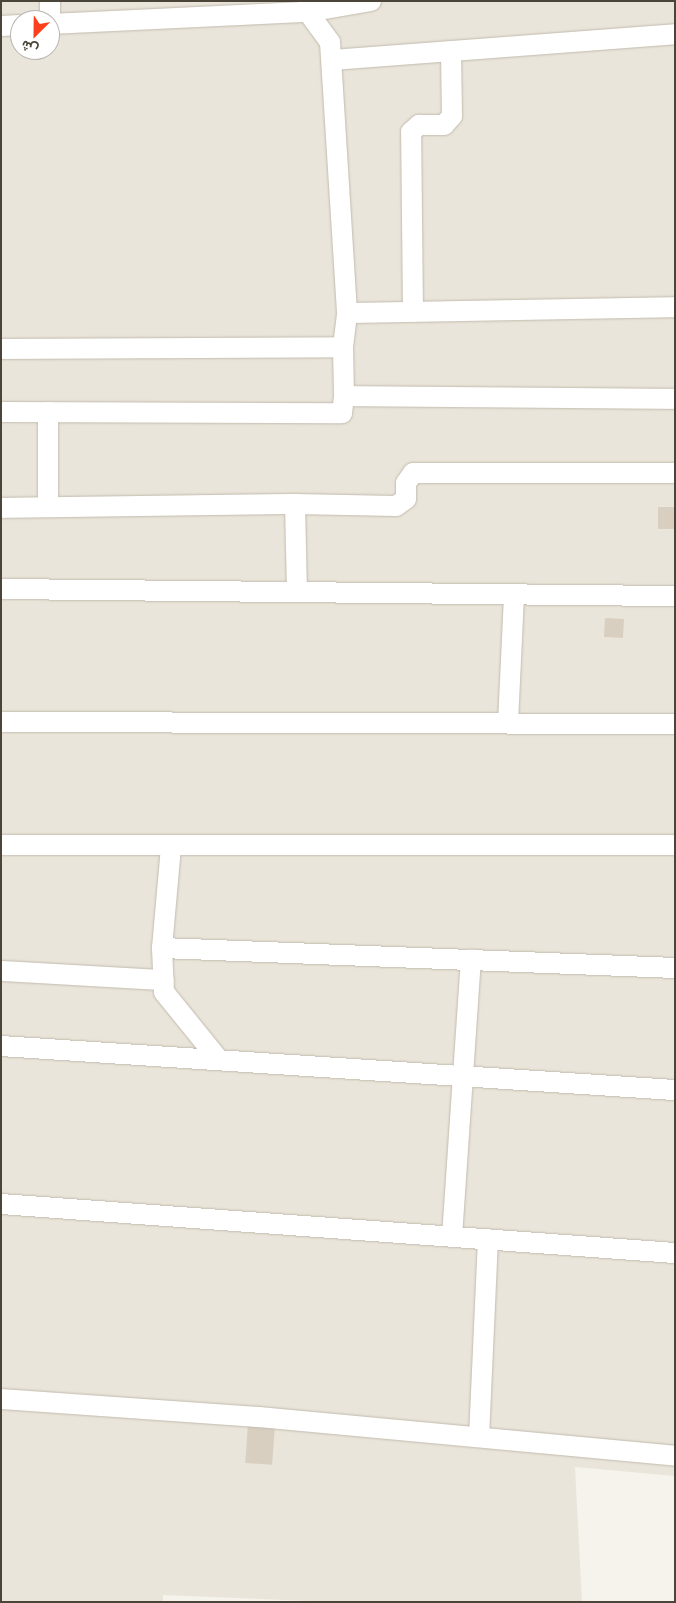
<!DOCTYPE html>
<html>
<head>
<meta charset="utf-8">
<style>
	body { margin:0 }
	#map { position:relative; width:676px; height:1603px; overflow:hidden; background:#f6f3ec; font-family:"PT Sans",Vazirmatn,sans-serif }
	div>[style] { position:absolute }
	.residential>* { inset:0; background:#eae5da }
	.building>* { inset:0; background:#d8cfc1; transform-origin:0 0 }
	.roads { filter:drop-shadow(0 0 1px #c2bbae) drop-shadow(0 0 1px #c2bbae) }
	.minor>* { height:20px; margin:-10px; padding:0 10px; transform-origin:10px; border-radius:10px; background:#fff }
	span { translate:-50% -50%; white-space:nowrap; text-align:center; line-height:1.15; -webkit-text-stroke:4px #fff; paint-order:stroke }
	.frame { position:absolute; inset:0; border:2px solid #4b4439; pointer-events:none }
	.north { position:absolute; left:10px; top:10px; width:50px; height:50px; box-sizing:border-box; background:#fff; border:1px solid #b7b4b0; border-radius:50%; rotate:203deg; font-size:14px; font-weight:700; line-height:20px; text-align:center; color:#4b4439 }
	.north::after { content:''; display:block; margin:auto; width:18px; height:22px; background:#fc3f1d; clip-path:polygon(50% 0,100% 100%,50% 72%,0 100%) }
</style>
</head>
<body>
<div id="map">
	<div class="residential">
		<div style="clip-path:polygon(evenodd,1px 1px,675px 1px,675px 1476px,575px 1467px,582px 1602px,333px 1602px,163px 1595px,163px 1602px,1px 1602px,1px 1px,20px 20px,50px 20px,50px 50px,20px 50px,20px 20px)"></div>
	</div>
	<div class="building">
		<div style="left:658px;top:507px;width:17px;height:22px"></div>
		<div style="left:605px;top:618px;width:19px;height:19px;rotate:3deg"></div>
		<div style="left:248px;top:1423px;width:27px;height:40px;rotate:4deg"></div>
	</div>
	<div class="roads">
		<div class="minor">
			<div style="left:308px;top:1px;width:11px;rotate:90deg"></div>
			<div style="left:308px;top:12px;width:37px;rotate:54deg"></div>
			<div style="left:330px;top:42px;width:272px;rotate:86.4deg"></div>
			<div style="left:50px;top:24px;width:258px;rotate:-2.7deg"></div>
			<div style="left:308px;top:12px;width:64px;rotate:-9.9deg"></div>
			<div style="left:50px;top:24px;width:23px;rotate:-90deg"></div>
			<div style="left:1px;top:26px;width:19px;rotate:-3deg"></div>
			<div style="left:332px;top:60px;width:344px;rotate:-4.3deg"></div>
			<div style="left:413px;top:312px;width:180px;rotate:-90.6deg"></div>
			<div style="left:411px;top:132px;width:11px;rotate:-41deg"></div>
			<div style="left:419px;top:125px;width:25px"></div>
			<div style="left:444px;top:125px;width:12px;rotate:-48deg"></div>
			<div style="left:452px;top:116px;width:65px;rotate:-90.9deg"></div>
			<div style="left:343px;top:347px;width:34px;rotate:-83deg"></div>
			<div style="left:347px;top:313px;width:328px;rotate:-1deg"></div>
			<div style="left:1px;top:349px;width:342px;rotate:-0.3deg"></div>
			<div style="left:343px;top:347px;width:49px;rotate:88.8deg"></div>
			<div style="left:344px;top:396px;width:331px;rotate:0.5deg"></div>
			<div style="left:1px;top:412px;width:341px;rotate:0.2deg"></div>
			<div style="left:342px;top:413px;width:17px;rotate:-83deg"></div>
			<div style="left:295px;top:504px;width:101px;rotate:1.1deg"></div>
			<div style="left:396px;top:506px;width:12px;rotate:-35deg"></div>
			<div style="left:406px;top:499px;width:16px;rotate:-90deg"></div>
			<div style="left:406px;top:483px;width:12px;rotate:-55deg"></div>
			<div style="left:413px;top:473px;width:262px"></div>
			<div style="left:48px;top:507px;width:95px;rotate:-90deg"></div>
			<div style="left:1px;top:508px;width:294px;rotate:-0.8deg"></div>
			<div style="left:295px;top:504px;width:88px;rotate:88.7deg"></div>
			<div style="left:1px;top:589px;width:674px;rotate:0.6deg"></div>
			<div style="left:1px;top:722px;width:674px;rotate:0.17deg"></div>
			<div style="left:508px;top:723px;width:129px;rotate:-87.3deg"></div>
			<div style="left:1px;top:845px;width:674px"></div>
			<div style="left:162px;top:948px;width:101px;rotate:-84.9deg"></div>
			<div style="left:1px;top:971px;width:163px;rotate:3.2deg"></div>
			<div style="left:1px;top:1046px;width:675px;rotate:3.74deg"></div>
			<div style="left:219px;top:1060px;width:87px;rotate:-129deg"></div>
			<div style="left:164px;top:992px;width:44px;rotate:-92.6deg"></div>
			<div style="left:162px;top:948px;width:513px;rotate:2.23deg"></div>
			<div style="left:1px;top:1204px;width:676px;rotate:4.16deg"></div>
			<div style="left:452px;top:1237px;width:278px;rotate:-86.1deg"></div>
			<div style="left:1px;top:1399px;width:258px;rotate:4deg"></div>
			<div style="left:258px;top:1417px;width:419px;rotate:5.3deg"></div>
			<div style="left:479px;top:1437px;width:198px;rotate:-87.4deg"></div>
		</div>
	</div>
	<div class="frame"></div>
	<div class="north">ش</div>
</div>
</body>
</html>
